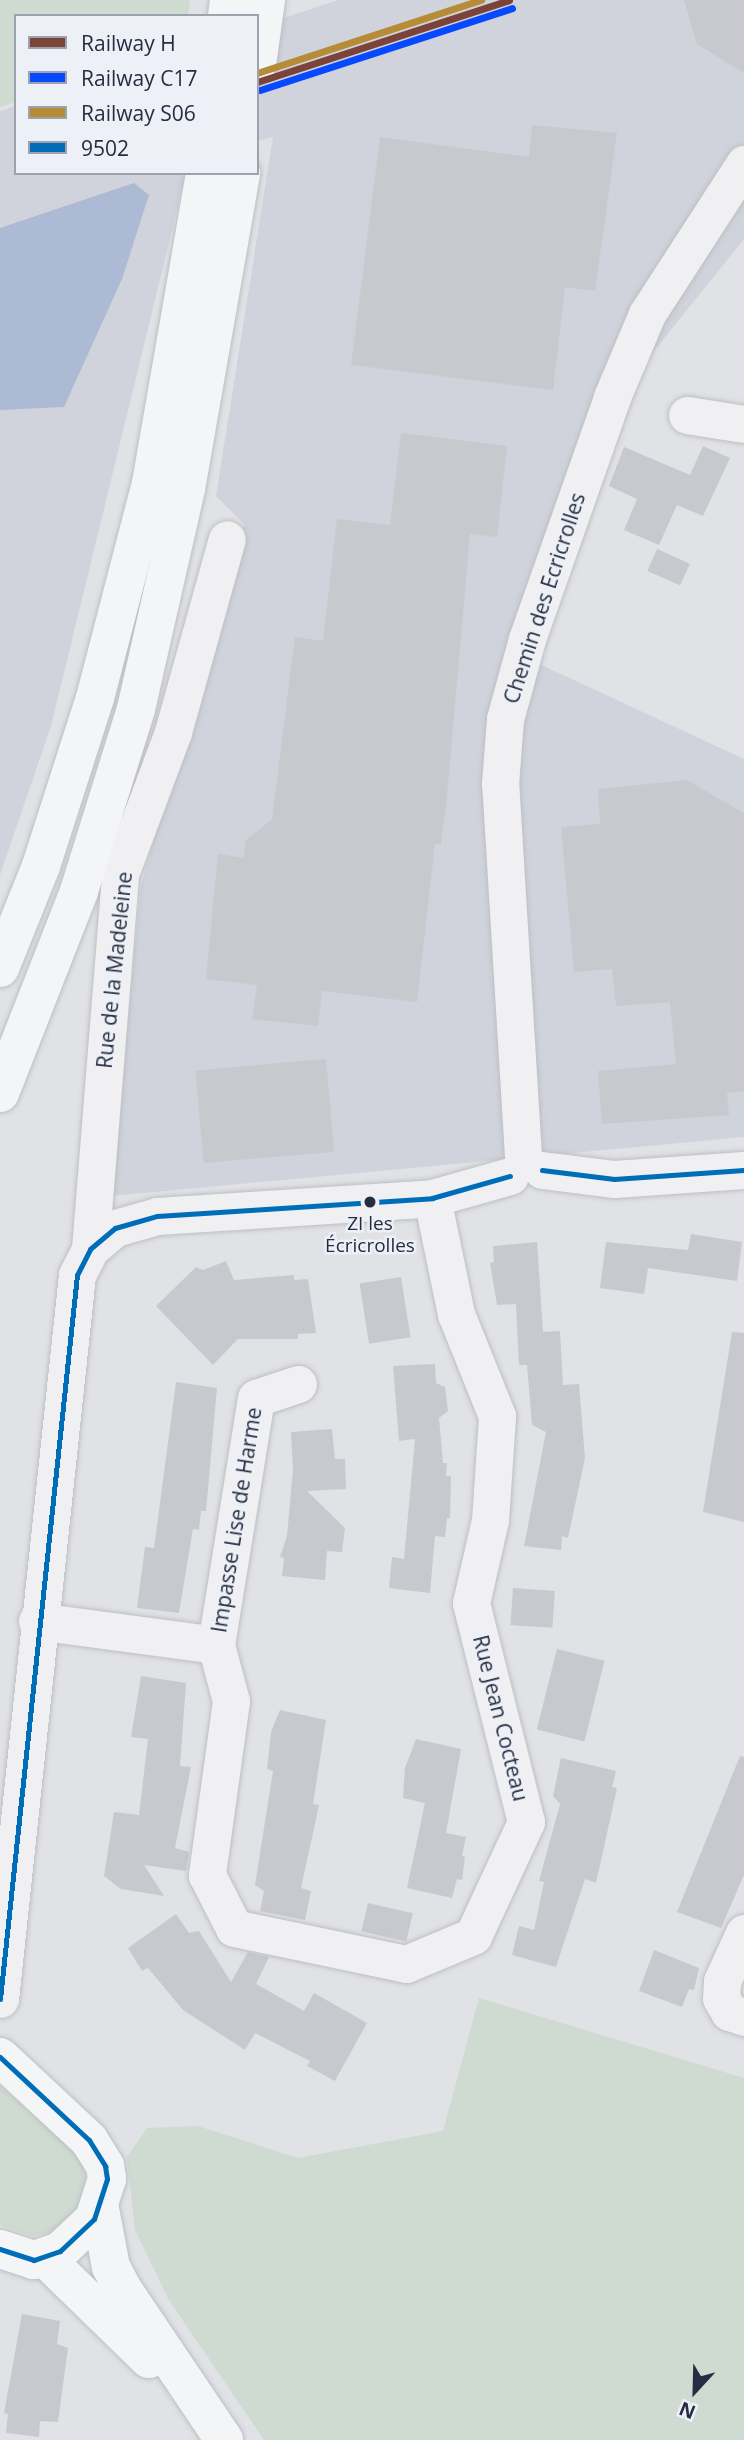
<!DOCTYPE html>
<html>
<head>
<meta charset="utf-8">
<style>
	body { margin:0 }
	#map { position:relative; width:744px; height:2440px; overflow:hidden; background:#e0e2e6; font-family:"Open Sans",sans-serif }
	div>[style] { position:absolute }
	.built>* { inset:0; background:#d0d3db }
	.green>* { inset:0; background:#cfdad0 }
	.water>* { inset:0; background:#acbbd3 }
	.building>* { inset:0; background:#c7c9ce; transform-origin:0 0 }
	.roads { filter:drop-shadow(0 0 2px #bdbfc4) drop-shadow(0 0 2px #bdbfc4) }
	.minor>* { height:37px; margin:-18.5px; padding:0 18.5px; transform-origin:18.5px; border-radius:18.5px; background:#f0f0f2 }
	.major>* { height:38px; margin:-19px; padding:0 19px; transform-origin:19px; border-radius:19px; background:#f4f5f6 }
	.bus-1>* { height:5px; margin:-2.5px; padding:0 2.5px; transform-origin:2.5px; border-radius:2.5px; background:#006db8 }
	.rail-1>* { height:7px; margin:-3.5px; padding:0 3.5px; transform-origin:3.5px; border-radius:3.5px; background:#7b4339 }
	.rail-2>* { height:7px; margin:-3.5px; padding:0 3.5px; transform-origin:3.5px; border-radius:3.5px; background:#0749ff }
	.rail-3>* { height:7px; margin:-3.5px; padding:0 3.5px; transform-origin:3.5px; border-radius:3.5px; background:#b68c39 }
	.dots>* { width:19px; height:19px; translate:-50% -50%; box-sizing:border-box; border:4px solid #edf0f6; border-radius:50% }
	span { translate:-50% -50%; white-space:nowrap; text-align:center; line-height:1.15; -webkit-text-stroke:5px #edf0f6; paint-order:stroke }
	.bus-label { font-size:19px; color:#262d40 }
	.street-label { font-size:21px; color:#262d40 }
	.legend { position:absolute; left:14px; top:14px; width:245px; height:161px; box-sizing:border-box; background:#edf0f6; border:2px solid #9da2ad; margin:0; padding:9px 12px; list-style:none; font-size:21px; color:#262d40 }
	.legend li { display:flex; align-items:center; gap:14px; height:35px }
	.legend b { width:35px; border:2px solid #9da2ad }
	.north { position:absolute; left:660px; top:2356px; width:70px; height:70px; -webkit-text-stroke:5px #edf0f6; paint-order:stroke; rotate:202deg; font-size:19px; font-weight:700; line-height:28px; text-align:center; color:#262d40 }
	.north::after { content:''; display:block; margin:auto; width:24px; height:32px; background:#262d40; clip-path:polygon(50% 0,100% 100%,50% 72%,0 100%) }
</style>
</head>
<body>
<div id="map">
	<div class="built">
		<div style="clip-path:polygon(338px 0,744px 0,744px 239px,625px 387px,535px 662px,744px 759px,744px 1137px,111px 1196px,141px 885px,244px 524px,216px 496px,273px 137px,257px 141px,257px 27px)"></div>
		<div style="clip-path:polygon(16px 106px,16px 173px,186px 173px,51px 726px,0 875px,0 111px)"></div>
	</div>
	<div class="green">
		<div style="clip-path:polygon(0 0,190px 0,188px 16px,16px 16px,16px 102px,0 107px)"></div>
		<div style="clip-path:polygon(479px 1998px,744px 2078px,744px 2440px,264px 2440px,169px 2300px,135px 2230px,127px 2157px,147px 2128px,198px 2126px,298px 2158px,443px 2131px)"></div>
		<div style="clip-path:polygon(0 2086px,77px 2154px,84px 2169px,86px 2198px,74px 2217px,49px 2232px,33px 2236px,0 2225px)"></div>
	</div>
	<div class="water">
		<div style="clip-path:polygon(134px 183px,149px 195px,122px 279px,64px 407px,0 410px,0 228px)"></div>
	</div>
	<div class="building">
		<div style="clip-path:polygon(684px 0,744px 0,744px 73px,697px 44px)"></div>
		<div style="clip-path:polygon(532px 125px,617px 133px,595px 291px,565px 287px,553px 390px,351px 365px,380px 137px,529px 157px)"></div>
		<div style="clip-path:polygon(401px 433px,507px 446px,497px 537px,470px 534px,447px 796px,441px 845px,435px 844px,417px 1002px,322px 991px,318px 1026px,252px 1019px,257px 985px,206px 979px,218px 854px,244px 858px,245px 841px,272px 819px,295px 637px,323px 641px,337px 519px,390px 525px)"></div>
		<div style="clip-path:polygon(703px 446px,730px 458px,703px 516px,677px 505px,659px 545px,624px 530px,637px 499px,609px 486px,624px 447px,690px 475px)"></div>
		<div style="left:657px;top:549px;width:36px;height:24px;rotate:24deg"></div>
		<div style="clip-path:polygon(687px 780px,744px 813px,744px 1091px,727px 1093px,729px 1115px,602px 1124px,598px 1071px,676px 1064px,670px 1002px,616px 1006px,612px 969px,574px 972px,561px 827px,600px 824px,598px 789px)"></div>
		<div style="left:326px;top:1059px;width:93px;height:131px;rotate:85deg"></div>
		<div style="clip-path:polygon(691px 1234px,742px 1242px,737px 1281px,648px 1268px,644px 1294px,600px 1288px,606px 1242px,688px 1250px)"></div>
		<div style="clip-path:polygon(537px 1242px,543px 1332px,560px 1331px,563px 1385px,579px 1384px,585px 1458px,568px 1538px,562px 1536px,561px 1550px,524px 1546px,546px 1432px,532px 1425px,527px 1365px,519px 1365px,516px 1304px,497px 1305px,490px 1263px,494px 1262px,493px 1246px)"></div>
		<div style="clip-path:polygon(226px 1261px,234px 1280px,294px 1275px,294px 1280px,308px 1279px,316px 1333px,298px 1334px,298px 1339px,238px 1339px,213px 1365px,156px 1306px,196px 1267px,203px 1270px)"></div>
		<div style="left:401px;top:1277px;width:61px;height:42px;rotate:81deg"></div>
		<div style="clip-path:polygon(732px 1332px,744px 1333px,744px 1522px,703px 1512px)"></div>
		<div style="clip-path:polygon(435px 1364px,436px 1383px,445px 1387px,448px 1411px,439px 1418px,443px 1463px,447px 1463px,446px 1476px,451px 1476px,450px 1518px,447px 1518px,445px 1537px,435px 1536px,430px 1593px,389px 1588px,392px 1557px,404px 1559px,415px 1439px,399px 1441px,393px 1366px)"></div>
		<div style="clip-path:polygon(176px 1382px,217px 1388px,206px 1511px,201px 1511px,199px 1530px,193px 1529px,179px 1613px,137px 1608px,145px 1547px,154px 1548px)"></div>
		<div style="clip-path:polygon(332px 1429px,335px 1459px,345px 1459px,346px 1489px,307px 1491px,345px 1528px,342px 1552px,327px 1551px,325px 1580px,282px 1576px,284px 1558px,280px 1557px,287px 1536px,293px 1469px,291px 1432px)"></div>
		<div style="left:513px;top:1588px;width:42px;height:37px;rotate:4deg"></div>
		<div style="left:557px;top:1649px;width:49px;height:83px;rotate:14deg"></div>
		<div style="clip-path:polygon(141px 1676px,186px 1683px,180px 1766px,191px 1767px,175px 1848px,189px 1852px,186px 1871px,144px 1865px,164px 1896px,121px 1889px,104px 1876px,114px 1812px,139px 1815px,148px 1739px,131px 1737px)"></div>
		<div style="clip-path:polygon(280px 1710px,326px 1720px,313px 1804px,319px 1805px,301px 1888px,311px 1891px,305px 1920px,260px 1911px,264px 1891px,255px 1885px,273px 1771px,267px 1769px,271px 1732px)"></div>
		<div style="clip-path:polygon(416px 1739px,461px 1749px,446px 1833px,466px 1837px,462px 1856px,465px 1857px,462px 1880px,457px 1879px,452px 1898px,407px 1888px,425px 1803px,403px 1798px,405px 1768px)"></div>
		<div style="clip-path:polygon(740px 1756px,744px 1757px,744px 1875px,721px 1928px,677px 1912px)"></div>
		<div style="clip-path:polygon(561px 1758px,616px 1771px,612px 1787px,617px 1788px,596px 1883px,585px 1879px,556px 1967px,512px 1955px,519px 1926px,534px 1930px,544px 1882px,539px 1881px,560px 1804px,553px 1796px)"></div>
		<div style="left:368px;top:1903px;width:46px;height:29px;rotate:13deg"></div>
		<div style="clip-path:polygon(176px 1914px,189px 1933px,199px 1931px,231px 1982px,248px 1952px,269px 1957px,256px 1984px,304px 2011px,314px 1993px,367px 2023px,335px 2081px,307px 2066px,310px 2061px,255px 2033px,245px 2050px,183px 2010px,148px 1968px,142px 1971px,128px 1948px)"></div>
		<div style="clip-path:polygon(654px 1950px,699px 1968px,694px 1990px,689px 1989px,682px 2007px,639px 1991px)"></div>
		<div style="clip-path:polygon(22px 2314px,60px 2321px,57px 2344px,68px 2348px,58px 2422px,40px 2421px,39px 2437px,6px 2433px,8px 2414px,4px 2413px)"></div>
	</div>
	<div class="roads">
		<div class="minor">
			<div style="left:687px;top:415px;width:58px;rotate:9deg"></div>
			<div style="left:523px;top:1156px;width:373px;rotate:-93.5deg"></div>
			<div style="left:500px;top:784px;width:65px;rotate:-85.6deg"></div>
			<div style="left:505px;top:719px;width:83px;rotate:-74.6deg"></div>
			<div style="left:527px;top:639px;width:256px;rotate:-70.6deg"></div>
			<div style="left:612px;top:397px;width:90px;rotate:-67.1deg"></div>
			<div style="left:647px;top:314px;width:179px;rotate:-57.1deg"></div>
			<div style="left:542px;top:1170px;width:73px;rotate:7.1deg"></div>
			<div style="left:614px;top:1179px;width:130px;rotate:-4deg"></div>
			<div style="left:90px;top:1249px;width:376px;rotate:-85.4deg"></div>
			<div style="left:120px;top:874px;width:152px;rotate:-69.5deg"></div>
			<div style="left:173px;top:732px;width:200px;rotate:-74.4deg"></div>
			<div style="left:298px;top:1384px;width:44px;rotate:161.6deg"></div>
			<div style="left:256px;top:1398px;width:250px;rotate:99.2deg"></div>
			<div style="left:216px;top:1645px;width:58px;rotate:75deg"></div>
			<div style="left:231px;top:1701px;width:176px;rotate:97.9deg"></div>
			<div style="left:207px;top:1875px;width:59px;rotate:63deg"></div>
			<div style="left:234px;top:1928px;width:176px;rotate:11.8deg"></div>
			<div style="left:406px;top:1964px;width:73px;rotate:-22.7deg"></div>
			<div style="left:473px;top:1936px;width:126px;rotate:-65.1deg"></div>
			<div style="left:526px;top:1822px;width:226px;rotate:-104.1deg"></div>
			<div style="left:471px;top:1603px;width:85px;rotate:-77.1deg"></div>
			<div style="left:490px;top:1520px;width:104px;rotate:-86.1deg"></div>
			<div style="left:497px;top:1416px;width:110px;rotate:-111.9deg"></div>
			<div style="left:456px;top:1314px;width:118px;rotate:-101.7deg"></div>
			<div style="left:37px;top:1621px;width:181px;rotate:7.6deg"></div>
			<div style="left:744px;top:1933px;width:53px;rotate:114.6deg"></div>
			<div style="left:722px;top:1981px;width:17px;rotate:93deg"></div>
			<div style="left:721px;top:1998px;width:16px;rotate:60deg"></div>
			<div style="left:729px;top:2012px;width:16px;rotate:18deg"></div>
			<div style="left:0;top:1999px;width:728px;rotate:-83.93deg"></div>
			<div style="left:77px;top:1275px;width:29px;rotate:-63deg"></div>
			<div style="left:90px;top:1249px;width:33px;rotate:-40deg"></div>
			<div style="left:115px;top:1228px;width:44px;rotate:-15.9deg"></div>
			<div style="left:157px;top:1216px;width:276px;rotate:-3.7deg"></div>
			<div style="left:432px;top:1198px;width:81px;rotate:-15.8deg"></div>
		</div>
		<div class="major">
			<div style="left:227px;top:16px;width:16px;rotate:-83deg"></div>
			<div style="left:257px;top:65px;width:66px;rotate:-82.1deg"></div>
			<div style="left:0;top:968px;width:110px;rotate:-68.1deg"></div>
			<div style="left:41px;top:866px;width:176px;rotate:-72.2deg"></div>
			<div style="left:95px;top:698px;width:222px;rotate:-75.4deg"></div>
			<div style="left:151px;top:483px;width:315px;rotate:-80.1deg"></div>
			<div style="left:0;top:1093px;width:217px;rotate:-68.6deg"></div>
			<div style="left:79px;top:891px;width:191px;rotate:-72.6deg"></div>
			<div style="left:136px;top:709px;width:226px;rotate:-77.2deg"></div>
			<div style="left:186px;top:489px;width:321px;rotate:-80.1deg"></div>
			<div style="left:0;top:2057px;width:122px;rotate:43deg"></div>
			<div style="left:89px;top:2140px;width:31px;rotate:58deg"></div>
			<div style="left:105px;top:2166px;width:13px;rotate:81deg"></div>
			<div style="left:107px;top:2179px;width:42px;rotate:108deg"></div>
			<div style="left:94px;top:2219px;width:47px;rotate:136.7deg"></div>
			<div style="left:60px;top:2251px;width:28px;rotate:161deg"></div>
			<div style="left:34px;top:2260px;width:36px;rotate:-162deg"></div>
			<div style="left:100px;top:2209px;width:59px;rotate:79.3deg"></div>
			<div style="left:111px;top:2267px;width:24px;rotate:62deg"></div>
			<div style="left:122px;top:2288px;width:183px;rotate:56.1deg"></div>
			<div style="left:45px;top:2258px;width:145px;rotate:44.2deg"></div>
		</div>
	</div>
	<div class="bus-1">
		<div style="left:542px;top:1170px;width:73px;rotate:7.1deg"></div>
		<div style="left:614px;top:1179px;width:130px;rotate:-4deg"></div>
		<div style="left:0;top:1999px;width:728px;rotate:-83.93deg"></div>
		<div style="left:77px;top:1275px;width:29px;rotate:-63deg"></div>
		<div style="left:90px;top:1249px;width:33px;rotate:-40deg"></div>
		<div style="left:115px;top:1228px;width:44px;rotate:-15.9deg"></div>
		<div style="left:157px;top:1216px;width:276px;rotate:-3.7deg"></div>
		<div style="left:432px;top:1198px;width:81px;rotate:-15.8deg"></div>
		<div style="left:0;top:2057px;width:122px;rotate:43deg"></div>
		<div style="left:89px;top:2140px;width:31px;rotate:58deg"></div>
		<div style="left:105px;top:2166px;width:13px;rotate:81deg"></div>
		<div style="left:107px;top:2179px;width:42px;rotate:108deg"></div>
		<div style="left:94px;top:2219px;width:47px;rotate:136.7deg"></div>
		<div style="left:60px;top:2251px;width:28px;rotate:161deg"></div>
		<div style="left:34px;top:2260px;width:36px;rotate:-162deg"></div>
	</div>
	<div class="rail-1">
		<div style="left:257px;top:82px;width:265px;rotate:-18deg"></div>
	</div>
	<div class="rail-2">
		<div style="left:260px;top:90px;width:265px;rotate:-18deg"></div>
	</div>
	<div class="rail-3">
		<div style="left:257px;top:73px;width:236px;rotate:-18.1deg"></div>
	</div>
	<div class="dots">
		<div style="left:370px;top:1202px;background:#262d40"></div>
	</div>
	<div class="bus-label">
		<span style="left:370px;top:1235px">ZI les<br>Écricrolles</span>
	</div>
	<div class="street-label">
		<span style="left:544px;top:598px;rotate:-72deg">Chemin des Ecricrolles</span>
		<span style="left:114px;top:970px;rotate:-84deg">Rue de la Madeleine</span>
		<span style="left:236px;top:1520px;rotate:-81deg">Impasse Lise de Harme</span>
		<span style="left:501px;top:1718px;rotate:76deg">Rue Jean Cocteau</span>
	</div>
	<ul class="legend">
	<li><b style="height:9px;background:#7b4339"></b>Railway H</li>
	<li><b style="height:9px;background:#0749ff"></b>Railway C17</li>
	<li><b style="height:9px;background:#b68c39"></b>Railway S06</li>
	<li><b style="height:9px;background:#006db8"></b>9502</li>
	</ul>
	<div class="north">N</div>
</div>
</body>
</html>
